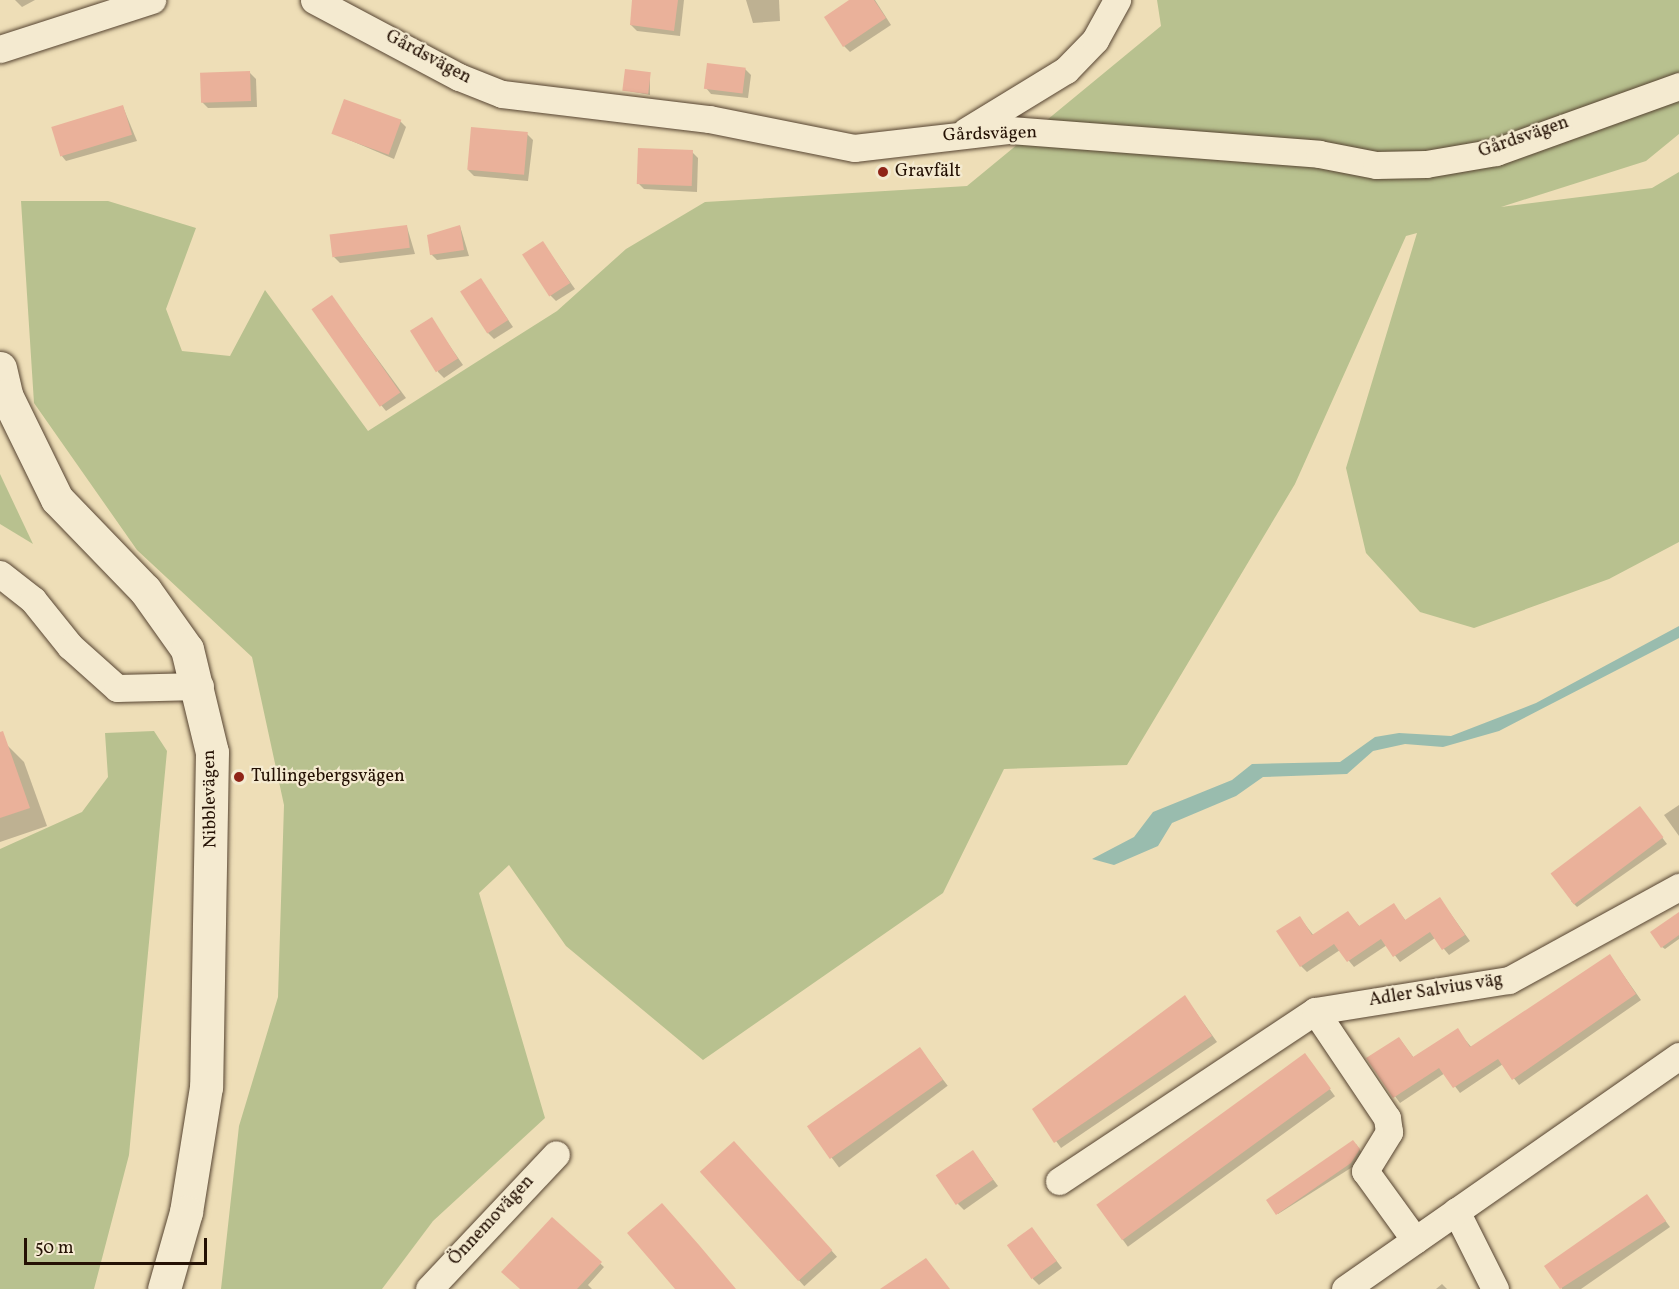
<!DOCTYPE html>
<html>
<head>
<meta charset="utf-8">
<style>
	body { margin:0 }
	#map { position:relative; width:1679px; height:1289px; overflow:hidden; background:#eedeb7; font-family:Vollkorn,serif }
	div>[style] { position:absolute }
	.green>* { inset:0; background:#b8c18f }
	.water>* { inset:0; background:#99bcae }
	.shadow>* { inset:0; background:#0003; transform-origin:0 0 }
	.building>* { inset:0; background:#eab19a; transform-origin:0 0 }
	.roads { filter:drop-shadow(0 0 2px #564431) drop-shadow(0 0 2px #564431) }
	.street>* { height:27px; margin:-13.5px; padding:0 13.5px; transform-origin:13.5px; border-radius:13.5px; background:#f4ead0 }
	.secondary>* { height:33px; margin:-16.5px; padding:0 16.5px; transform-origin:16.5px; border-radius:16.5px; background:#f4ead0 }
	.dots>* { width:16px; height:16px; translate:-50% -50%; box-sizing:border-box; border:3px solid #f4ead0; border-radius:50% }
	span { translate:-50% -50%; white-space:nowrap; text-align:center; line-height:1.15; -webkit-text-stroke:4.5px #f4ead0; paint-order:stroke }
	.street-label { font-size:18px; color:#241104 }
	.poi-label { font-size:18px; color:#241104 }
	.left { translate:0 -50%; text-align:left }
	.scale { position:absolute; left:24px; top:1238px; width:183px; height:27px; box-sizing:border-box; border:3px solid #241104; border-top:0; padding-left:8px; font-size:18px; line-height:21px; white-space:nowrap; color:#241104; -webkit-text-stroke:4px #f4ead0; paint-order:stroke }
</style>
</head>
<body>
<div id="map">
	<div class="green">
		<div style="clip-path:polygon(1157px 0,1679px 0,1679px 134px,1646px 161px,1501px 207px,1652px 188px,1679px 172px,1679px 542px,1609px 579px,1474px 628px,1420px 612px,1366px 553px,1346px 468px,1417px 233px,1406px 236px,1295px 484px,1127px 765px,1004px 769px,943px 893px,703px 1060px,566px 946px,509px 865px,479px 893px,545px 1118px,433px 1221px,382px 1289px,221px 1289px,239px 1126px,278px 997px,284px 805px,252px 657px,137px 550px,34px 403px,21px 201px,108px 201px,196px 228px,166px 309px,182px 351px,230px 356px,265px 290px,368px 431px,557px 311px,626px 249px,705px 202px,967px 186px,1161px 26px)"></div>
		<div style="clip-path:polygon(0 474px,33px 544px,0 524px)"></div>
		<div style="clip-path:polygon(154px 731px,167px 751px,129px 1155px,94px 1289px,0 1289px,0 849px,82px 812px,108px 777px,105px 733px)"></div>
	</div>
	<div class="water">
		<div style="clip-path:polygon(1679px 626px,1679px 638px,1499px 731px,1443px 747px,1405px 744px,1373px 751px,1347px 774px,1263px 777px,1236px 796px,1172px 823px,1158px 846px,1114px 865px,1092px 859px,1134px 837px,1153px 812px,1232px 780px,1252px 764px,1340px 762px,1375px 737px,1399px 733px,1451px 736px,1536px 703px)"></div>
	</div>
	<div class="shadow">
		<div style="clip-path:polygon(15px 0,35px 0,22px 7px)"></div>
		<div style="clip-path:polygon(634px 0,684px 0,680px 36px,637px 31px,631px 25px)"></div>
		<div style="clip-path:polygon(746px 0,779px 0,780px 21px,753px 23px)"></div>
		<div style="clip-path:polygon(852px 0,875px 0,891px 25px,850px 52px,844px 46px)"></div>
		<div style="clip-path:polygon(745px 69px,751px 75px,748px 98px,711px 94px,706px 88px)"></div>
		<div style="clip-path:polygon(250px 73px,256px 79px,257px 107px,208px 108px,202px 102px)"></div>
		<div style="clip-path:polygon(650px 73px,650px 95px,624px 90px)"></div>
		<div style="clip-path:polygon(123px 107px,137px 141px,66px 161px,61px 155px)"></div>
		<div style="clip-path:polygon(400px 121px,406px 127px,394px 159px,333px 133px)"></div>
		<div style="clip-path:polygon(527px 134px,533px 140px,528px 181px,474px 176px,468px 170px)"></div>
		<div style="clip-path:polygon(692px 152px,698px 158px,697px 192px,644px 189px,638px 183px)"></div>
		<div style="clip-path:polygon(460px 226px,469px 256px,437px 260px,431px 254px)"></div>
		<div style="clip-path:polygon(407px 227px,415px 254px,340px 263px,334px 257px)"></div>
		<div style="clip-path:polygon(543px 243px,575px 289px,556px 301px,550px 295px)"></div>
		<div style="clip-path:polygon(481px 280px,513px 327px,494px 339px,488px 333px)"></div>
		<div style="clip-path:polygon(332px 297px,406px 398px,386px 411px,381px 405px)"></div>
		<div style="clip-path:polygon(431px 319px,463px 365px,444px 378px,438px 372px)"></div>
		<div style="clip-path:polygon(6px 744px,24px 762px,47px 826px,0 842px,0 746px)"></div>
		<div style="clip-path:polygon(1679px 805px,1679px 836px,1664px 815px)"></div>
		<div style="clip-path:polygon(1640px 808px,1667px 844px,1577px 907px,1571px 901px)"></div>
		<div style="clip-path:polygon(1440px 899px,1470px 941px,1449px 955px,1435px 938px,1400px 962px,1387px 945px,1354px 967px,1340px 950px,1307px 972px,1301px 966px,1300px 918px,1314px 936px,1348px 913px,1360px 927px,1394px 905px,1406px 921px)"></div>
		<div style="clip-path:polygon(1679px 914px,1679px 939px,1665px 949px,1662px 947px)"></div>
		<div style="clip-path:polygon(1610px 956px,1641px 1000px,1519px 1085px,1503px 1064px,1460px 1093px,1445px 1073px,1400px 1103px,1368px 1059px,1399px 1038px,1414px 1058px,1457px 1030px,1472px 1048px)"></div>
		<div style="clip-path:polygon(1185px 997px,1217px 1042px,1061px 1148px,1034px 1110px)"></div>
		<div style="left:920px;top:1049px;width:46px;height:136px;rotate:53deg"></div>
		<div style="left:1305px;top:1055px;width:51px;height:256px;rotate:54deg"></div>
		<div style="clip-path:polygon(1356px 1144px,1362px 1153px,1354px 1166px,1278px 1214px,1268px 1201px)"></div>
		<div style="left:740px;top:1149px;width:145px;height:44px;rotate:48deg"></div>
		<div style="clip-path:polygon(973px 1152px,998px 1186px,964px 1210px,958px 1204px)"></div>
		<div style="clip-path:polygon(1647px 1196px,1670px 1227px,1581px 1289px,1562px 1289px,1546px 1266px)"></div>
		<div style="clip-path:polygon(552px 1219px,604px 1267px,588px 1285px,592px 1289px,522px 1289px)"></div>
		<div style="clip-path:polygon(1032px 1229px,1062px 1268px,1039px 1285px,1033px 1279px)"></div>
		<div style="clip-path:polygon(1442px 1284px,1447px 1289px,1436px 1289px)"></div>
	</div>
	<div class="building">
		<div style="clip-path:polygon(632px 0,678px 0,674px 31px,630px 25px)"></div>
		<div style="clip-path:polygon(849px 0,874px 0,886px 18px,843px 47px,824px 17px)"></div>
		<div style="left:707px;top:63px;width:39px;height:26px;rotate:7deg"></div>
		<div style="left:625px;top:69px;width:26px;height:22px;rotate:7deg"></div>
		<div style="left:250px;top:71px;width:30px;height:50px;rotate:88deg"></div>
		<div style="left:344px;top:99px;width:61px;height:37px;rotate:20deg"></div>
		<div style="left:123px;top:105px;width:31px;height:75px;rotate:73deg"></div>
		<div style="left:471px;top:127px;width:57px;height:43px;rotate:5deg"></div>
		<div style="left:638px;top:148px;width:55px;height:36px;rotate:2deg"></div>
		<div style="left:407px;top:225px;width:23px;height:78px;rotate:83deg"></div>
		<div style="clip-path:polygon(460px 225px,464px 250px,430px 255px,427px 235px)"></div>
		<div style="left:543px;top:241px;width:50px;height:25px;rotate:57deg"></div>
		<div style="left:481px;top:278px;width:50px;height:25px;rotate:57deg"></div>
		<div style="left:332px;top:295px;width:119px;height:25px;rotate:55deg"></div>
		<div style="left:432px;top:317px;width:49px;height:26px;rotate:58deg"></div>
		<div style="clip-path:polygon(3px 731px,30px 808px,0 818px,0 732px)"></div>
		<div style="left:1640px;top:806px;width:39px;height:112px;rotate:53deg"></div>
		<div style="clip-path:polygon(1440px 897px,1465px 935px,1442px 950px,1430px 932px,1393px 957px,1381px 939px,1347px 962px,1334px 944px,1300px 967px,1276px 931px,1300px 916px,1312px 935px,1348px 911px,1359px 926px,1394px 903px,1405px 920px)"></div>
		<div style="clip-path:polygon(1679px 912px,1679px 935px,1661px 948px,1650px 932px)"></div>
		<div style="clip-path:polygon(1610px 954px,1636px 994px,1512px 1080px,1498px 1059px,1453px 1088px,1439px 1068px,1393px 1098px,1366px 1058px,1399px 1037px,1413px 1057px,1458px 1028px,1470px 1047px)"></div>
		<div style="clip-path:polygon(1185px 995px,1212px 1036px,1054px 1143px,1032px 1109px)"></div>
		<div style="left:920px;top:1047px;width:40px;height:138px;rotate:55deg"></div>
		<div style="left:1305px;top:1053px;width:44px;height:258px;rotate:54deg"></div>
		<div style="clip-path:polygon(1353px 1140px,1360px 1149px,1351px 1163px,1276px 1215px,1266px 1200px)"></div>
		<div style="left:734px;top:1141px;width:147px;height:46px;rotate:48deg"></div>
		<div style="left:973px;top:1150px;width:36px;height:45px;rotate:56deg"></div>
		<div style="clip-path:polygon(1647px 1194px,1666px 1221px,1560px 1289px,1544px 1266px)"></div>
		<div style="clip-path:polygon(662px 1203px,699px 1245px,736px 1289px,675px 1289px,652px 1262px,627px 1233px)"></div>
		<div style="clip-path:polygon(552px 1217px,602px 1262px,577px 1289px,520px 1289px,501px 1272px)"></div>
		<div style="left:1032px;top:1227px;width:42px;height:31px;rotate:54deg"></div>
		<div style="clip-path:polygon(926px 1258px,950px 1289px,880px 1289px)"></div>
	</div>
	<div class="roads">
		<div class="street">
			<div style="left:314px;top:0;width:164px;rotate:28deg"></div>
			<div style="left:459px;top:77px;width:46px;rotate:21.6deg"></div>
			<div style="left:502px;top:94px;width:209px;rotate:6.9deg"></div>
			<div style="left:709px;top:119px;width:148px;rotate:11.3deg"></div>
			<div style="left:854px;top:148px;width:157px;rotate:-6.6deg"></div>
			<div style="left:1010px;top:130px;width:310px;rotate:4.4deg"></div>
			<div style="left:1319px;top:154px;width:58px;rotate:10.9deg"></div>
			<div style="left:1376px;top:165px;width:50px;rotate:-1.1deg"></div>
			<div style="left:1426px;top:164px;width:71px;rotate:-9.7deg"></div>
			<div style="left:1496px;top:152px;width:195px;rotate:-19.8deg"></div>
			<div style="left:0;top:49px;width:160px;rotate:-17.9deg"></div>
			<div style="left:966px;top:131px;width:117px;rotate:-31.4deg"></div>
			<div style="left:1066px;top:70px;width:42px;rotate:-46deg"></div>
			<div style="left:1095px;top:40px;width:46px;rotate:-61.2deg"></div>
			<div style="left:0;top:574px;width:42px;rotate:38.2deg"></div>
			<div style="left:33px;top:600px;width:59px;rotate:51.2deg"></div>
			<div style="left:70px;top:646px;width:63px;rotate:41.8deg"></div>
			<div style="left:117px;top:688px;width:83px;rotate:-1.4deg"></div>
			<div style="left:1059px;top:1181px;width:307px;rotate:-33.6deg"></div>
			<div style="left:1456px;top:1211px;width:87px;rotate:63.4deg"></div>
			<div style="left:1415px;top:1240px;width:85px;rotate:-125.9deg"></div>
			<div style="left:1365px;top:1171px;width:46px;rotate:-58.4deg"></div>
			<div style="left:1389px;top:1132px;width:14px;rotate:-98deg"></div>
			<div style="left:1387px;top:1118px;width:129px;rotate:-123.9deg"></div>
			<div style="left:1315px;top:1011px;width:196px;rotate:-9.1deg"></div>
			<div style="left:1509px;top:980px;width:194px;rotate:-28.7deg"></div>
			<div style="left:429px;top:1289px;width:185px;rotate:-46.7deg"></div>
			<div style="left:1345px;top:1289px;width:407px;rotate:-34.9deg"></div>
		</div>
		<div class="secondary">
			<div style="left:0;top:368px;width:28px;rotate:77deg"></div>
			<div style="left:6px;top:395px;width:116px;rotate:63.9deg"></div>
			<div style="left:57px;top:499px;width:127px;rotate:46deg"></div>
			<div style="left:145px;top:590px;width:72px;rotate:54.6deg"></div>
			<div style="left:187px;top:649px;width:106px;rotate:76.4deg"></div>
			<div style="left:212px;top:752px;width:335px;rotate:91deg"></div>
			<div style="left:206px;top:1087px;width:127px;rotate:99.1deg"></div>
			<div style="left:186px;top:1212px;width:80px;rotate:105.9deg"></div>
		</div>
	</div>
	<div class="dots">
		<div style="left:883px;top:172px;background:#8f2418"></div>
		<div style="left:239px;top:777px;background:#8f2418"></div>
	</div>
	<div class="street-label">
		<span style="left:428px;top:58px;rotate:28deg">Gårdsvägen</span>
		<span style="left:990px;top:135px;rotate:-2deg">Gårdsvägen</span>
		<span style="left:1524px;top:138px;rotate:-19deg">Gårdsvägen</span>
		<span style="left:211px;top:799px;rotate:-91deg">Nibblevägen</span>
		<span style="left:1436px;top:991px;rotate:-9deg">Adler Salvius väg</span>
		<span style="left:492px;top:1221px;rotate:-47deg">Önnemovägen</span>
	</div>
	<div class="poi-label">
		<span class="left" style="left:895px;top:172px">Gravfält</span>
		<span class="left" style="left:251px;top:777px">Tullingebergsvägen</span>
	</div>
	<div class="scale">50 m</div>
</div>
</body>
</html>
